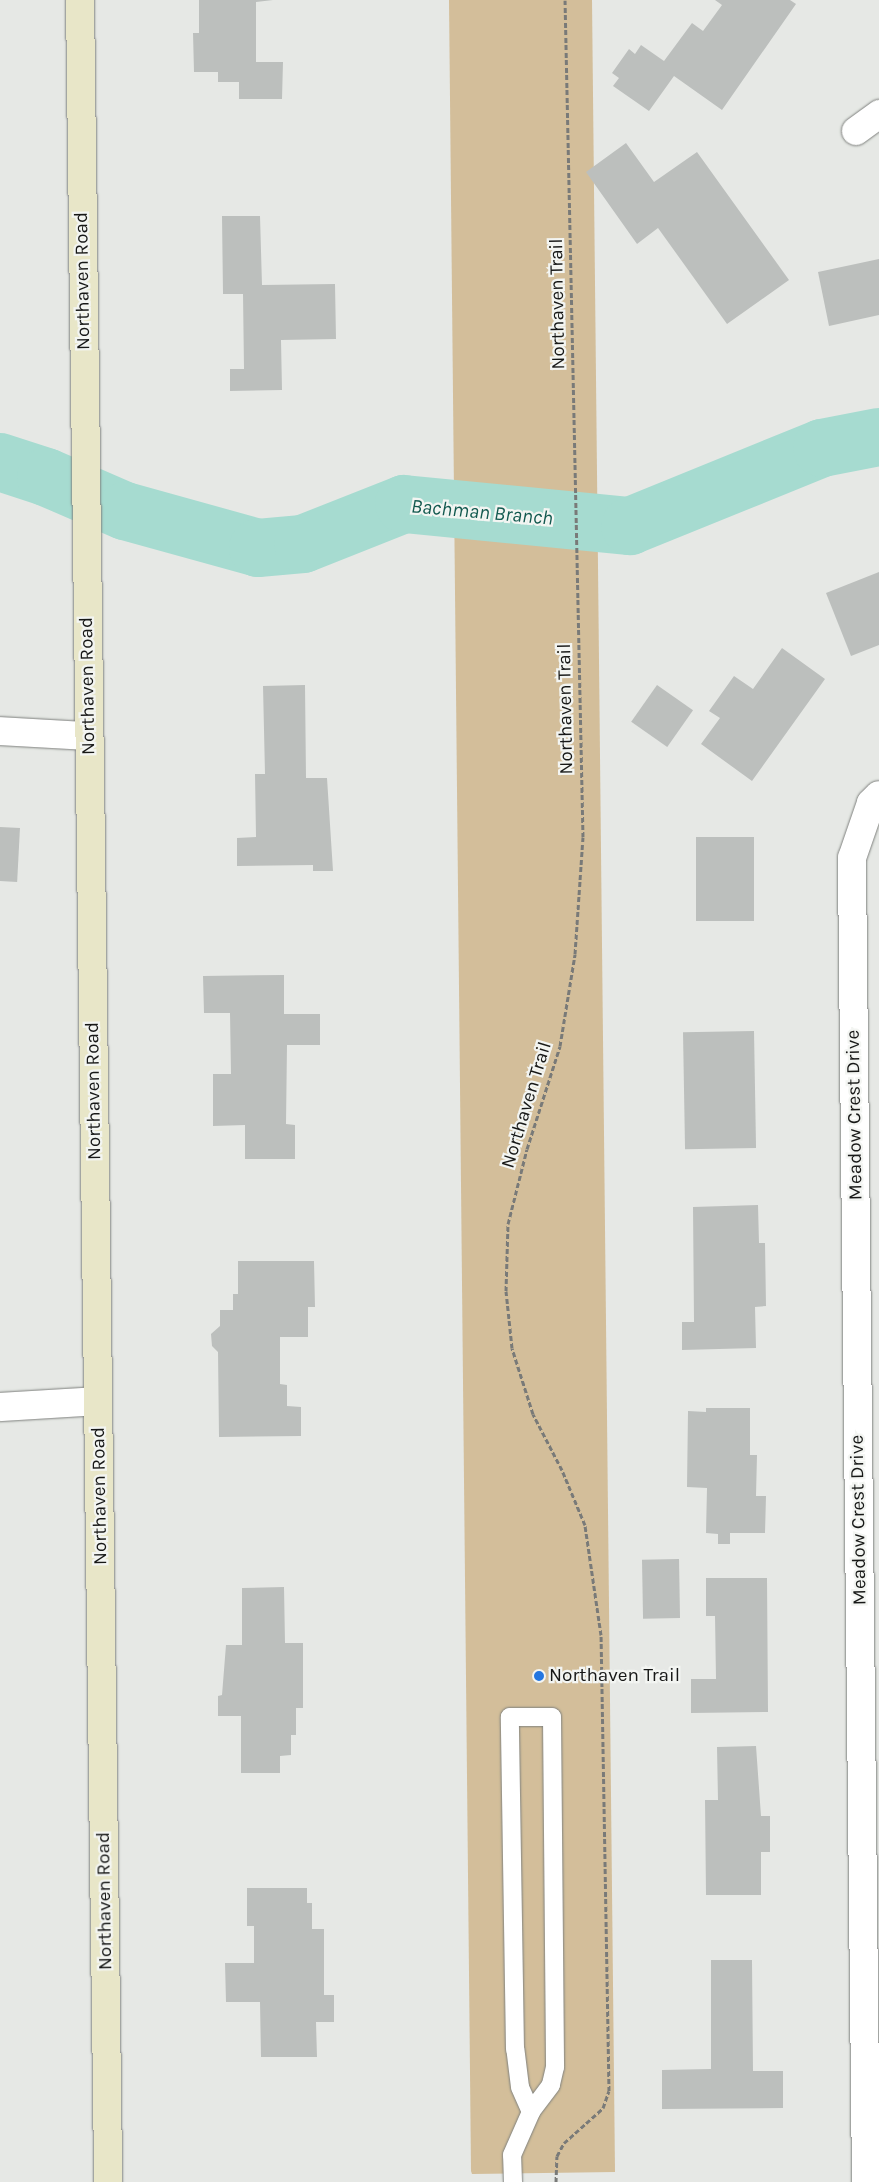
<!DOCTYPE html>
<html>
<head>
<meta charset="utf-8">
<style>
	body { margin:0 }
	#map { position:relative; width:879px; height:2182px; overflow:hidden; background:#e6e8e5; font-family:Karla,sans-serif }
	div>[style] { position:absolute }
	.green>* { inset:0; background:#d3be9a }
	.river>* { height:58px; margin:-29px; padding:0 29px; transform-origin:29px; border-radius:29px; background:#a6dbd0 }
	.building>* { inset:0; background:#bcbfbd; transform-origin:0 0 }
	.path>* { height:3px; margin-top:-1.5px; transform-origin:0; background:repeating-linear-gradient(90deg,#797a78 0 5px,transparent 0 7.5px) }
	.roads { filter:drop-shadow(0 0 1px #7f817e) drop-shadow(0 0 1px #7f817e) }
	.lane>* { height:18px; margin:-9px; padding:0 9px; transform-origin:9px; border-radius:9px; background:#fff }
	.street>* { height:28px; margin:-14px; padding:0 14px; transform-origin:14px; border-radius:14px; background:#fff }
	.secondary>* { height:28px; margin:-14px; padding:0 14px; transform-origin:14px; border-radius:14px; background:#e8e6c8 }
	.dots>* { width:14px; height:14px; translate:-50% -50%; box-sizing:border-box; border:2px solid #f3f5f2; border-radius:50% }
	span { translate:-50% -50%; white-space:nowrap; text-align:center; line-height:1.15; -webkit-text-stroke:4.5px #f3f5f2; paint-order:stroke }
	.street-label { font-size:19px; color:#171817 }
	.poi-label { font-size:19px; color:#171817 }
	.left { translate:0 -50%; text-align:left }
	.water-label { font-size:20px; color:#12594f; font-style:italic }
</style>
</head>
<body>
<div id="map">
	<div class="green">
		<div style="clip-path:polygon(449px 0,592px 0,615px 2172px,472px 2174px,471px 2171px)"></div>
	</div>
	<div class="river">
		<div style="left:0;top:462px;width:48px;rotate:18.1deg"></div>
		<div style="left:46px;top:477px;width:86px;rotate:23.3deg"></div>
		<div style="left:125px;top:511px;width:138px;rotate:15.5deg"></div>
		<div style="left:258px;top:548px;width:45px;rotate:-5.1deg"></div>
		<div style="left:303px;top:544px;width:109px;rotate:-21.6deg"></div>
		<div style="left:404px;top:504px;width:227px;rotate:5.6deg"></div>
		<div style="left:630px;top:526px;width:207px;rotate:-22.1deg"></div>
		<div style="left:822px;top:448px;width:58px;rotate:-10.9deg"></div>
	</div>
	<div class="building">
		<div style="clip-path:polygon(199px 0,273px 0,256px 2px,256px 62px,283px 62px,282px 99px,239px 99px,239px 82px,218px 82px,218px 72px,194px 72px,193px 33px,199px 33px)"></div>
		<div style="clip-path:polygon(715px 0,790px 0,796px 4px,722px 110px,674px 76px,649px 111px,613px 86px,619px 78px,612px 73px,629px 49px,635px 54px,641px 45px,664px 61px,692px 23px,703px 31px,722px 5px)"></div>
		<div style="clip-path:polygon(626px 143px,654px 182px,697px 152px,789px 280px,727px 324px,658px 228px,637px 244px,586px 172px)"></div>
		<div style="clip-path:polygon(222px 216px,260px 216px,262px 285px,335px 284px,336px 339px,281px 340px,282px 390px,230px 391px,230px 369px,244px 369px,243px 294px,223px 294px)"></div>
		<div style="clip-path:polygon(879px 259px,879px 315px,829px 326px,818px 272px)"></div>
		<div style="clip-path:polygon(879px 572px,879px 645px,851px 656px,826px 593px)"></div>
		<div style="clip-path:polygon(782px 648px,825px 679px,752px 781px,701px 744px,720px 718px,709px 711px,734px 676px,753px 689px)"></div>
		<div style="clip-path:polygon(305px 685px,306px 778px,327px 778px,333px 871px,313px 871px,313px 865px,237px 866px,237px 838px,256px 837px,255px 774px,265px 774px,263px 686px)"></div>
		<div style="left:657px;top:685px;width:44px;height:45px;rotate:35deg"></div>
		<div style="left:0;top:827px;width:20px;height:54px;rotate:3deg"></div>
		<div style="left:696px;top:837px;width:58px;height:84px"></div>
		<div style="clip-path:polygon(284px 975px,284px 1014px,320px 1014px,320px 1045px,287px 1045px,286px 1124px,295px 1125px,295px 1159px,245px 1159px,245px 1125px,213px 1126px,213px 1074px,231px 1074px,230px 1013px,204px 1013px,203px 976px)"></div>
		<div style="left:754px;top:1031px;width:117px;height:71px;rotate:89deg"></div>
		<div style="clip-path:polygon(758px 1205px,759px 1243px,765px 1243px,766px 1306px,755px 1307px,756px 1348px,682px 1350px,682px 1322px,694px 1322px,693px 1207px)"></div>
		<div style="clip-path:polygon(238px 1261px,314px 1261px,315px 1307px,308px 1307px,308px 1337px,280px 1337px,280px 1384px,287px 1385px,287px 1406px,301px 1407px,301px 1436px,219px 1437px,218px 1352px,212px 1346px,211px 1334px,220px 1326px,220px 1310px,233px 1310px,233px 1294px,238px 1294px)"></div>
		<div style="clip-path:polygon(706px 1408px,750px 1408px,750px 1455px,757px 1455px,756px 1496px,766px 1496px,765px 1533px,730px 1533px,730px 1544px,718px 1544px,718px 1534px,706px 1533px,707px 1488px,687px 1487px,688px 1411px,706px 1412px)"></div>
		<div style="left:679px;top:1559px;width:59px;height:37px;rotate:89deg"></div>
		<div style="clip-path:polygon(706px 1578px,767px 1578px,768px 1712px,691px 1713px,691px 1679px,716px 1679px,715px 1616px,706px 1616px)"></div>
		<div style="clip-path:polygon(284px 1587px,285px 1643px,303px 1643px,303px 1708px,296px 1708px,296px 1735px,291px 1735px,291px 1755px,280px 1756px,280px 1773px,241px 1773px,241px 1716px,218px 1716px,218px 1696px,222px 1695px,226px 1645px,242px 1645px,242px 1588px)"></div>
		<div style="clip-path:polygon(756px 1746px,761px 1816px,770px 1816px,770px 1852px,761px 1852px,761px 1895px,706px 1895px,705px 1800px,718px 1800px,717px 1747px)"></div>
		<div style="clip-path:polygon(247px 1888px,307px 1888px,307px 1903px,312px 1903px,312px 1929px,324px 1929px,324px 1995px,334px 1995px,334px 2022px,316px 2022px,317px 2057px,261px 2057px,260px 2002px,226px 2002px,225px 1963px,254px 1963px,254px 1926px,247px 1926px)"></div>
		<div style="clip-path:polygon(711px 1960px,752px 1960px,753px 2071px,783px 2071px,783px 2108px,662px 2109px,662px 2070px,711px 2069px)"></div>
	</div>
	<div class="path">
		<div style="left:556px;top:2182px;width:26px;rotate:-88deg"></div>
		<div style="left:557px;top:2156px;width:15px;rotate:-62deg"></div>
		<div style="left:564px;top:2143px;width:52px;rotate:-41.9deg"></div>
		<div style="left:603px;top:2108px;width:18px;rotate:-71deg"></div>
		<div style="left:609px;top:2091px;width:456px;rotate:-91deg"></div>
		<div style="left:601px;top:1635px;width:111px;rotate:-98.3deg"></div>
		<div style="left:585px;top:1525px;width:60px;rotate:-112.7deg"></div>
		<div style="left:562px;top:1470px;width:63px;rotate:-117.4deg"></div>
		<div style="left:533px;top:1414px;width:69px;rotate:-107.7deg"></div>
		<div style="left:512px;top:1348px;width:57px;rotate:-96deg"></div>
		<div style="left:506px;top:1291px;width:67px;rotate:-88.3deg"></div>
		<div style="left:508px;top:1224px;width:77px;rotate:-75.8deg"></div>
		<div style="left:527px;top:1149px;width:108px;rotate:-72.2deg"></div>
		<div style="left:560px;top:1046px;width:93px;rotate:-80.7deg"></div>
		<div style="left:575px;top:954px;width:117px;rotate:-86.1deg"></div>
		<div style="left:583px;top:837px;width:837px;rotate:-91.23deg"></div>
	</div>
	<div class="roads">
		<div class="lane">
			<div style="left:510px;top:1717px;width:42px"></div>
			<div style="left:552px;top:1717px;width:350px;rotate:89.5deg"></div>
			<div style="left:555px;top:2067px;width:18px;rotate:103deg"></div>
			<div style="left:551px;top:2085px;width:34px;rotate:127deg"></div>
			<div style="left:531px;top:2112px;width:27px;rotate:-114deg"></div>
			<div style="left:520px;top:2087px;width:38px;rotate:-97deg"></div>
			<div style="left:515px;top:2049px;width:332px;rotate:-90.9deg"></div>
			<div style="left:513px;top:2182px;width:27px;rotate:-92deg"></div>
			<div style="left:512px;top:2155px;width:47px;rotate:-66.2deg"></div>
		</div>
		<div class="street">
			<div style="left:856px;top:131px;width:29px;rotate:-36deg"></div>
			<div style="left:0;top:731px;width:88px;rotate:3.3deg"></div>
			<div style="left:0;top:1407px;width:98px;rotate:-3.5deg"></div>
			<div style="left:866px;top:2182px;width:1324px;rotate:-90.61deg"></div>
			<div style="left:852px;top:858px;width:58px;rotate:-70.9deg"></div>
			<div style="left:871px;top:803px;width:11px;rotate:-45deg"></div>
		</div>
		<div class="secondary">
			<div style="left:80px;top:0;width:2182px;rotate:89.26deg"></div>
		</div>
	</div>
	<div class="dots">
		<div style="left:539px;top:1676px;background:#2376e0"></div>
	</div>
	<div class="street-label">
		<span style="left:83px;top:281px;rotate:-91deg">Northaven Road</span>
		<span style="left:558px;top:304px;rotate:-91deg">Northaven Trail</span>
		<span style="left:88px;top:686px;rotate:-91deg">Northaven Road</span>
		<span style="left:566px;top:709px;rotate:-91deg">Northaven Trail</span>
		<span style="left:94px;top:1091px;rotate:-91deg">Northaven Road</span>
		<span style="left:527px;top:1105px;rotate:-73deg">Northaven Trail</span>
		<span style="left:855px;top:1115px;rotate:-91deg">Meadow Crest Drive</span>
		<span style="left:100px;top:1496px;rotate:-91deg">Northaven Road</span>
		<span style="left:859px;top:1520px;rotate:-91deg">Meadow Crest Drive</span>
		<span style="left:105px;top:1901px;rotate:-91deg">Northaven Road</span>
	</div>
	<div class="poi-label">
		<span class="left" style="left:549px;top:1676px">Northaven Trail</span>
	</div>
	<div class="water-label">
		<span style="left:482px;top:512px;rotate:5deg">Bachman Branch</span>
	</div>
</div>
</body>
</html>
